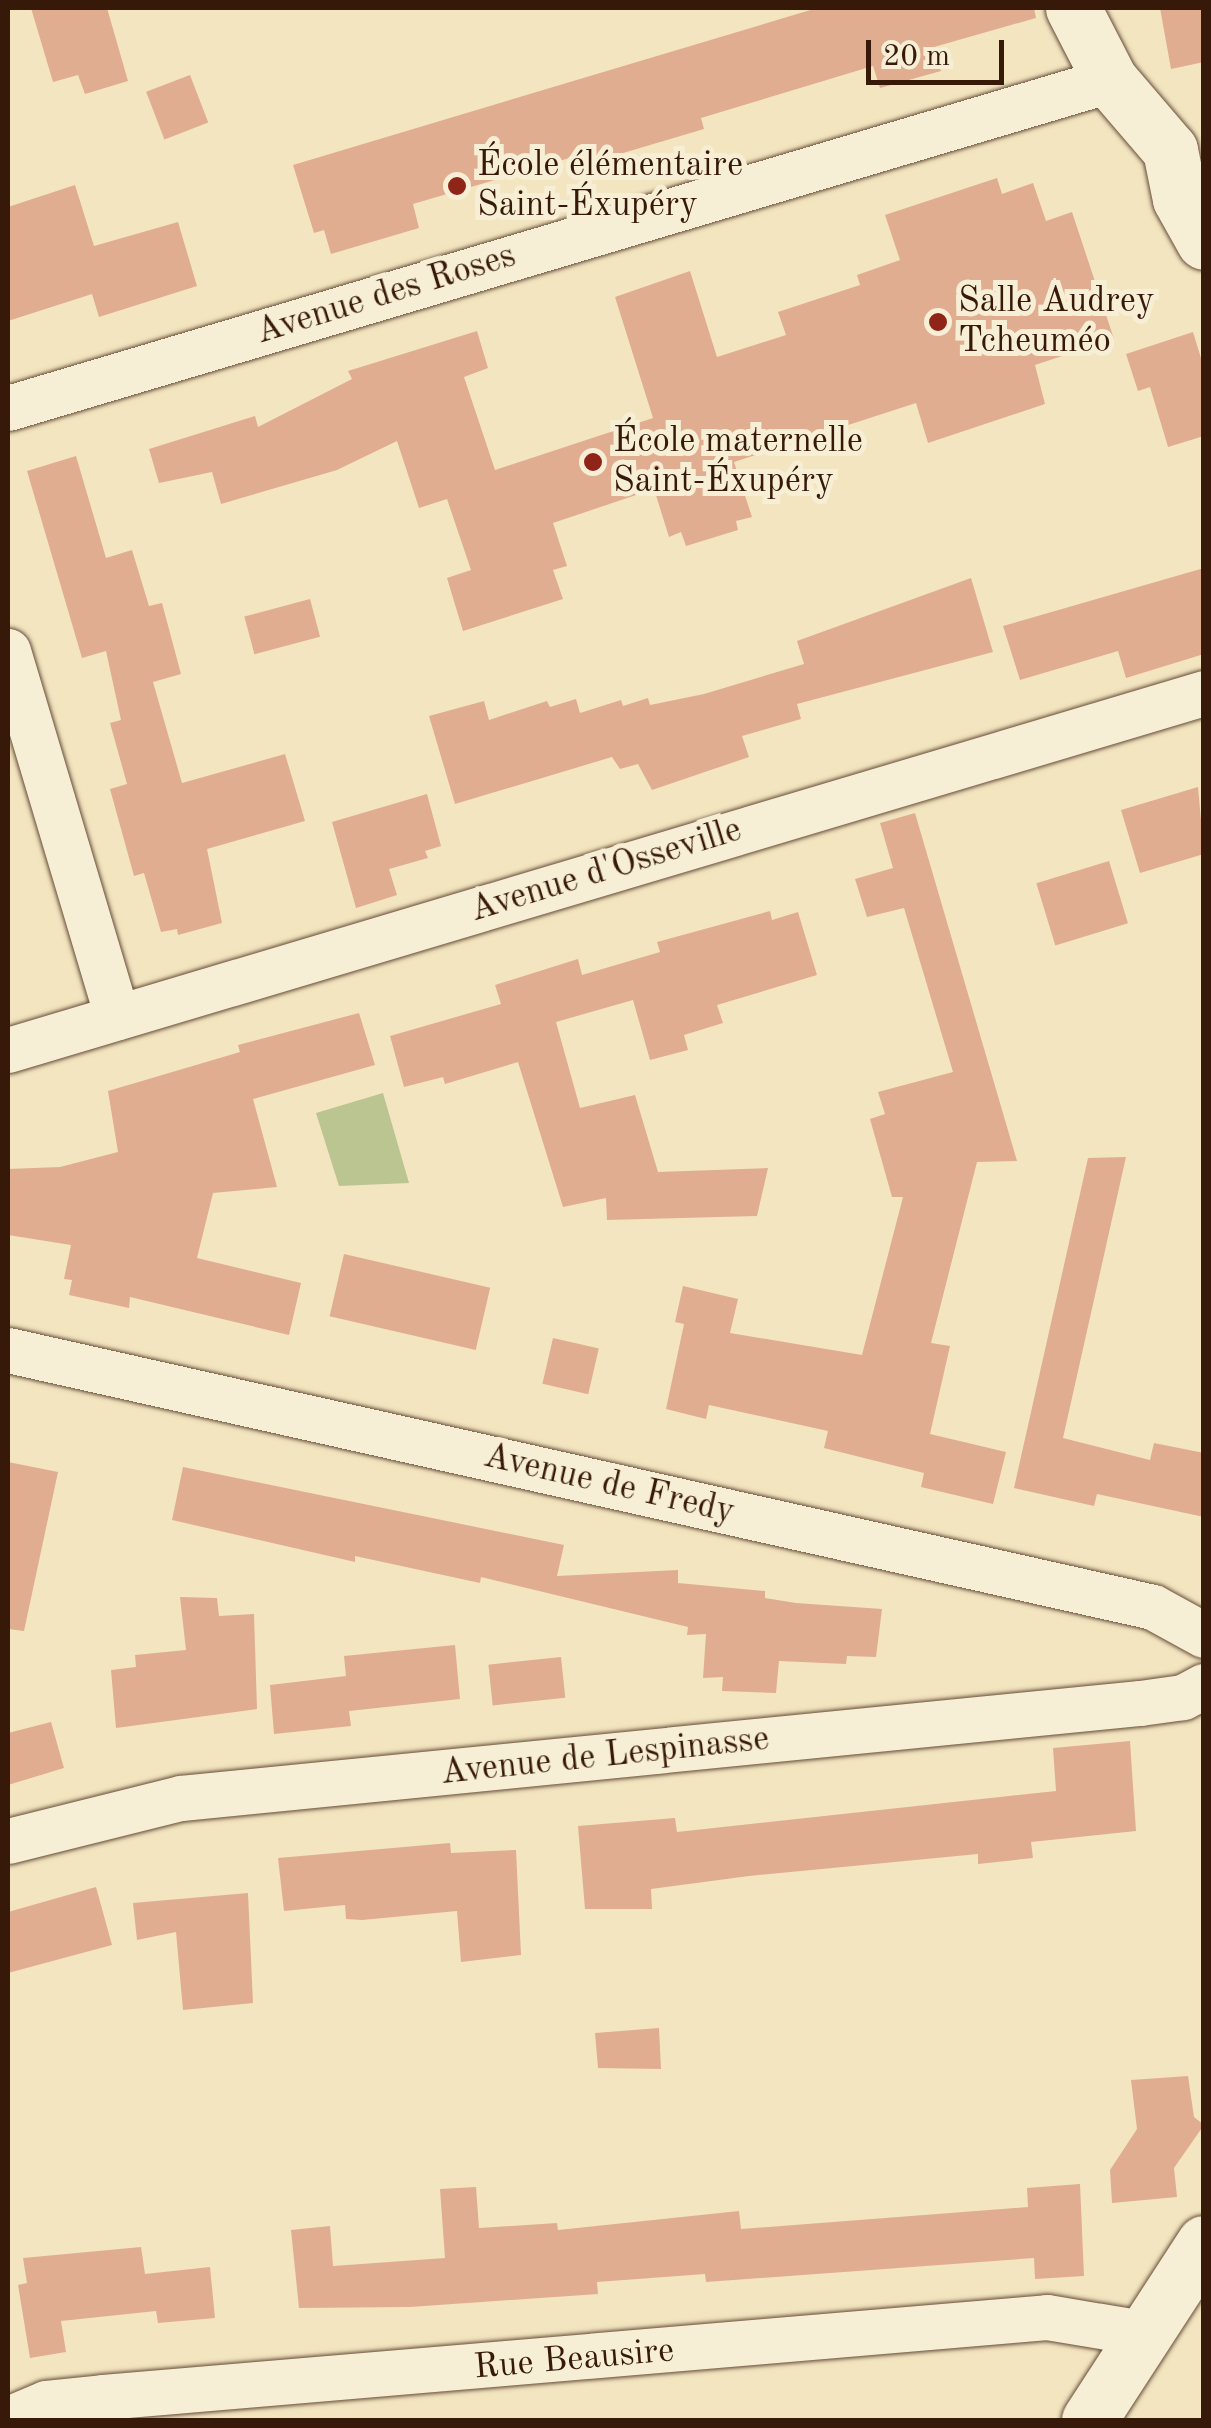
<!DOCTYPE html>
<html>
<head>
<meta charset="utf-8">
<style>
	body { margin:0 }
	#map { position:relative; width:1211px; height:2428px; overflow:hidden; background:#f3e5c0; font-family:"Old Standard TT",serif }
	div>[style] { position:absolute }
	.green>* { inset:0; background:#bac592 }
	.building>* { inset:0; background:#e1ad91; transform-origin:0 0 }
	.roads { filter:drop-shadow(0 0 2px #664c37) drop-shadow(0 0 2px #664c37) }
	.street>* { height:45px; margin:-22.5px; padding:0 22.5px; transform-origin:22.5px; border-radius:22.5px; background:#f7eed6 }
	.secondary>* { height:55px; margin:-27.5px; padding:0 27.5px; transform-origin:27.5px; border-radius:27.5px; background:#f7eed6 }
	.dots>* { width:28px; height:28px; translate:-50% -50%; box-sizing:border-box; border:5px solid #f7eed6; border-radius:50% }
	span { translate:-50% -50%; white-space:nowrap; text-align:center; line-height:1.15; -webkit-text-stroke:10px #f7eed6; paint-order:stroke }
	.poi-label { font-size:35px; color:#371909 }
	.left { translate:0 -50%; text-align:left }
	.street-label { font-size:35px; color:#371909 }
	.frame { position:absolute; inset:0; border:10px solid #371909; pointer-events:none }
	.scale { position:absolute; left:866px; top:40px; width:138px; height:45px; box-sizing:border-box; border:5px solid #371909; border-top:0; padding-left:12px; font-size:30px; line-height:35px; white-space:nowrap; color:#371909; -webkit-text-stroke:8px #f7eed6; paint-order:stroke }
</style>
</head>
<body>
<div id="map">
	<div class="green">
		<div style="clip-path:polygon(383px 1093px,409px 1183px,339px 1186px,316px 1113px)"></div>
	</div>
	<div class="building">
		<div style="clip-path:polygon(31px 8px,107px 8px,128px 81px,85px 94px,78px 75px,53px 82px)"></div>
		<div style="clip-path:polygon(817px 8px,1034px 8px,1036px 18px,934px 47px,941px 71px,880px 88px,873px 66px,701px 118px,704px 129px,586px 164px,583px 154px,413px 204px,419px 228px,331px 254px,324px 230px,314px 233px,293px 165px)"></div>
		<div style="clip-path:polygon(1160px 8px,1204px 8px,1204px 62px,1171px 69px)"></div>
		<div style="left:190px;top:75px;width:51px;height:47px;rotate:69deg"></div>
		<div style="clip-path:polygon(997px 178px,1002px 194px,1033px 183px,1046px 221px,1072px 212px,1114px 339px,1035px 365px,1045px 404px,928px 443px,916px 403px,734px 462px,752px 517px,736px 521px,738px 530px,686px 546px,681px 532px,669px 537px,654px 489px,553px 523px,567px 566px,553px 570px,563px 599px,463px 631px,447px 578px,471px 570px,447px 499px,419px 508px,397px 441px,337px 470px,221px 504px,212px 472px,159px 483px,149px 449px,255px 416px,258px 427px,352px 379px,348px 371px,477px 331px,488px 368px,464px 377px,495px 470px,653px 418px,615px 297px,690px 271px,717px 357px,786px 335px,778px 312px,860px 285px,857px 275px,900px 260px,885px 215px)"></div>
		<div style="clip-path:polygon(75px 185px,94px 246px,178px 222px,197px 286px,99px 317px,92px 294px,8px 321px,8px 207px)"></div>
		<div style="clip-path:polygon(1193px 332px,1204px 368px,1204px 436px,1168px 447px,1150px 387px,1138px 391px,1126px 354px)"></div>
		<div style="clip-path:polygon(76px 456px,106px 558px,132px 550px,149px 606px,162px 603px,181px 674px,153px 682px,182px 783px,285px 754px,305px 821px,207px 849px,222px 923px,178px 935px,177px 929px,161px 932px,144px 873px,134px 876px,110px 789px,127px 784px,110px 723px,121px 720px,106px 651px,82px 658px,27px 471px)"></div>
		<div style="clip-path:polygon(1204px 568px,1204px 654px,1126px 678px,1118px 651px,1020px 680px,1003px 626px)"></div>
		<div style="clip-path:polygon(971px 578px,993px 652px,797px 704px,801px 719px,742px 736px,749px 757px,652px 790px,638px 764px,620px 769px,612px 757px,455px 804px,429px 716px,484px 701px,489px 720px,547px 701px,550px 707px,576px 699px,580px 713px,621px 700px,623px 706px,648px 698px,650px 705px,704px 694px,804px 664px,797px 641px)"></div>
		<div style="left:310px;top:599px;width:39px;height:68px;rotate:75deg"></div>
		<div style="clip-path:polygon(1198px 787px,1204px 854px,1140px 873px,1121px 810px)"></div>
		<div style="clip-path:polygon(427px 794px,441px 846px,425px 851px,428px 858px,389px 869px,397px 895px,356px 908px,332px 822px)"></div>
		<div style="clip-path:polygon(915px 813px,1017px 1161px,977px 1162px,931px 1343px,950px 1346px,930px 1434px,1006px 1452px,993px 1504px,921px 1487px,924px 1473px,824px 1448px,828px 1431px,709px 1405px,706px 1419px,666px 1409px,684px 1324px,675px 1322px,683px 1286px,738px 1299px,730px 1333px,862px 1355px,903px 1197px,892px 1197px,870px 1119px,885px 1114px,878px 1092px,953px 1072px,904px 908px,867px 917px,855px 879px,893px 868px,880px 823px)"></div>
		<div style="left:1109px;top:861px;width:65px;height:76px;rotate:73deg"></div>
		<div style="clip-path:polygon(770px 911px,772px 920px,798px 912px,817px 975px,717px 1005px,723px 1023px,684px 1035px,688px 1050px,650px 1060px,633px 1000px,556px 1022px,580px 1108px,635px 1095px,658px 1172px,768px 1168px,757px 1216px,607px 1220px,606px 1198px,563px 1207px,518px 1062px,445px 1084px,443px 1077px,404px 1087px,390px 1036px,501px 1004px,495px 985px,578px 959px,582px 975px,660px 952px,657px 942px)"></div>
		<div style="clip-path:polygon(359px 1013px,375px 1065px,253px 1099px,277px 1187px,213px 1193px,197px 1258px,301px 1283px,289px 1335px,130px 1297px,129px 1308px,69px 1295px,72px 1280px,64px 1279px,71px 1245px,8px 1235px,8px 1169px,60px 1167px,118px 1152px,108px 1091px,240px 1052px,238px 1045px)"></div>
		<div style="clip-path:polygon(1126px 1157px,1063px 1438px,1150px 1460px,1154px 1443px,1204px 1453px,1204px 1517px,1097px 1494px,1094px 1506px,1014px 1488px,1088px 1158px)"></div>
		<div style="left:344px;top:1254px;width:150px;height:64px;rotate:13deg"></div>
		<div style="left:553px;top:1338px;width:47px;height:47px;rotate:13deg"></div>
		<div style="clip-path:polygon(8px 1462px,58px 1472px,24px 1631px,8px 1629px)"></div>
		<div style="clip-path:polygon(183px 1467px,564px 1545px,557px 1576px,678px 1570px,678px 1583px,765px 1591px,765px 1598px,796px 1603px,882px 1609px,876px 1657px,847px 1656px,846px 1664px,779px 1661px,776px 1693px,722px 1691px,723px 1677px,703px 1678px,706px 1634px,687px 1635px,688px 1627px,481px 1577px,480px 1583px,355px 1556px,355px 1562px,172px 1520px)"></div>
		<div style="clip-path:polygon(180px 1597px,217px 1598px,219px 1616px,254px 1614px,257px 1709px,116px 1728px,111px 1670px,136px 1667px,135px 1655px,186px 1650px)"></div>
		<div style="clip-path:polygon(455px 1645px,460px 1699px,349px 1711px,351px 1726px,274px 1734px,270px 1685px,346px 1676px,344px 1656px)"></div>
		<div style="left:561px;top:1657px;width:41px;height:73px;rotate:84deg"></div>
		<div style="clip-path:polygon(51px 1722px,64px 1768px,8px 1785px,8px 1733px)"></div>
		<div style="clip-path:polygon(1130px 1741px,1136px 1831px,1031px 1842px,1033px 1858px,978px 1864px,978px 1854px,749px 1876px,651px 1889px,652px 1909px,585px 1909px,578px 1826px,675px 1818px,677px 1832px,1056px 1791px,1053px 1748px)"></div>
		<div style="clip-path:polygon(450px 1843px,451px 1853px,516px 1850px,521px 1955px,461px 1962px,457px 1911px,362px 1920px,346px 1919px,345px 1905px,284px 1911px,278px 1858px)"></div>
		<div style="clip-path:polygon(96px 1887px,112px 1945px,8px 1973px,8px 1912px)"></div>
		<div style="clip-path:polygon(248px 1893px,253px 2003px,183px 2010px,176px 1932px,137px 1940px,133px 1903px)"></div>
		<div style="clip-path:polygon(659px 2028px,661px 2069px,598px 2068px,595px 2033px)"></div>
		<div style="clip-path:polygon(1188px 2076px,1194px 2117px,1204px 2125px,1174px 2168px,1177px 2197px,1112px 2203px,1110px 2170px,1137px 2129px,1131px 2080px)"></div>
		<div style="clip-path:polygon(1080px 2184px,1084px 2276px,1035px 2279px,1034px 2258px,706px 2282px,705px 2274px,597px 2282px,598px 2294px,410px 2307px,299px 2308px,291px 2230px,330px 2226px,333px 2266px,445px 2258px,440px 2189px,476px 2187px,479px 2228px,557px 2223px,558px 2230px,739px 2211px,741px 2229px,1028px 2207px,1027px 2188px)"></div>
		<div style="clip-path:polygon(141px 2247px,145px 2274px,210px 2267px,215px 2318px,158px 2323px,156px 2311px,61px 2321px,66px 2352px,30px 2358px,18px 2285px,27px 2283px,23px 2258px)"></div>
	</div>
	<div class="roads">
		<div class="street">
			<div style="left:8px;top:408px;width:1150px;rotate:-16.58deg"></div>
			<div style="left:8px;top:651px;width:382px;rotate:73.4deg"></div>
			<div style="left:8px;top:1050px;width:1248px;rotate:-16.62deg"></div>
			<div style="left:8px;top:1350px;width:1173px;rotate:12.65deg"></div>
			<div style="left:1153px;top:1607px;width:58px;rotate:28.8deg"></div>
			<div style="left:8px;top:1841px;width:178px;rotate:-14deg"></div>
			<div style="left:181px;top:1798px;width:964px;rotate:-5.66deg"></div>
			<div style="left:1140px;top:1703px;width:43px;rotate:-7.9deg"></div>
			<div style="left:1183px;top:1697px;width:24px;rotate:-28deg"></div>
			<div style="left:8px;top:2419px;width:41px;rotate:-22.8deg"></div>
			<div style="left:46px;top:2403px;width:57px;rotate:-6deg"></div>
			<div style="left:103px;top:2397px;width:947px;rotate:-4.84deg"></div>
			<div style="left:1047px;top:2317px;width:97px;rotate:9.5deg"></div>
		</div>
		<div class="secondary">
			<div style="left:1073px;top:8px;width:81px;rotate:62.8deg"></div>
			<div style="left:1110px;top:80px;width:92px;rotate:49.4deg"></div>
			<div style="left:1170px;top:150px;width:50px;rotate:78.5deg"></div>
			<div style="left:1180px;top:199px;width:49px;rotate:60.8deg"></div>
			<div style="left:1089px;top:2420px;width:211px;rotate:-57deg"></div>
		</div>
	</div>
	<div class="dots">
		<div style="left:457px;top:186px;background:#8f2418"></div>
		<div style="left:938px;top:322px;background:#8f2418"></div>
		<div style="left:593px;top:462px;background:#8f2418"></div>
	</div>
	<div class="poi-label">
		<span class="left" style="left:477px;top:186px">École élémentaire<br>Saint-Éxupéry</span>
		<span class="left" style="left:958px;top:322px">Salle Audrey<br>Tcheuméo</span>
		<span class="left" style="left:613px;top:462px">École maternelle<br>Saint-Éxupéry</span>
	</div>
	<div class="street-label">
		<span style="left:386px;top:295px;rotate:-17deg">Avenue des Roses</span>
		<span style="left:606px;top:871px;rotate:-17deg">Avenue d'Osseville</span>
		<span style="left:609px;top:1485px;rotate:13deg">Avenue de Fredy</span>
		<span style="left:605px;top:1757px;rotate:-6deg">Avenue de Lespinasse</span>
		<span style="left:574px;top:2360px;rotate:-5deg">Rue Beausire</span>
	</div>
	<div class="frame"></div>
	<div class="scale">20 m</div>
</div>
</body>
</html>
